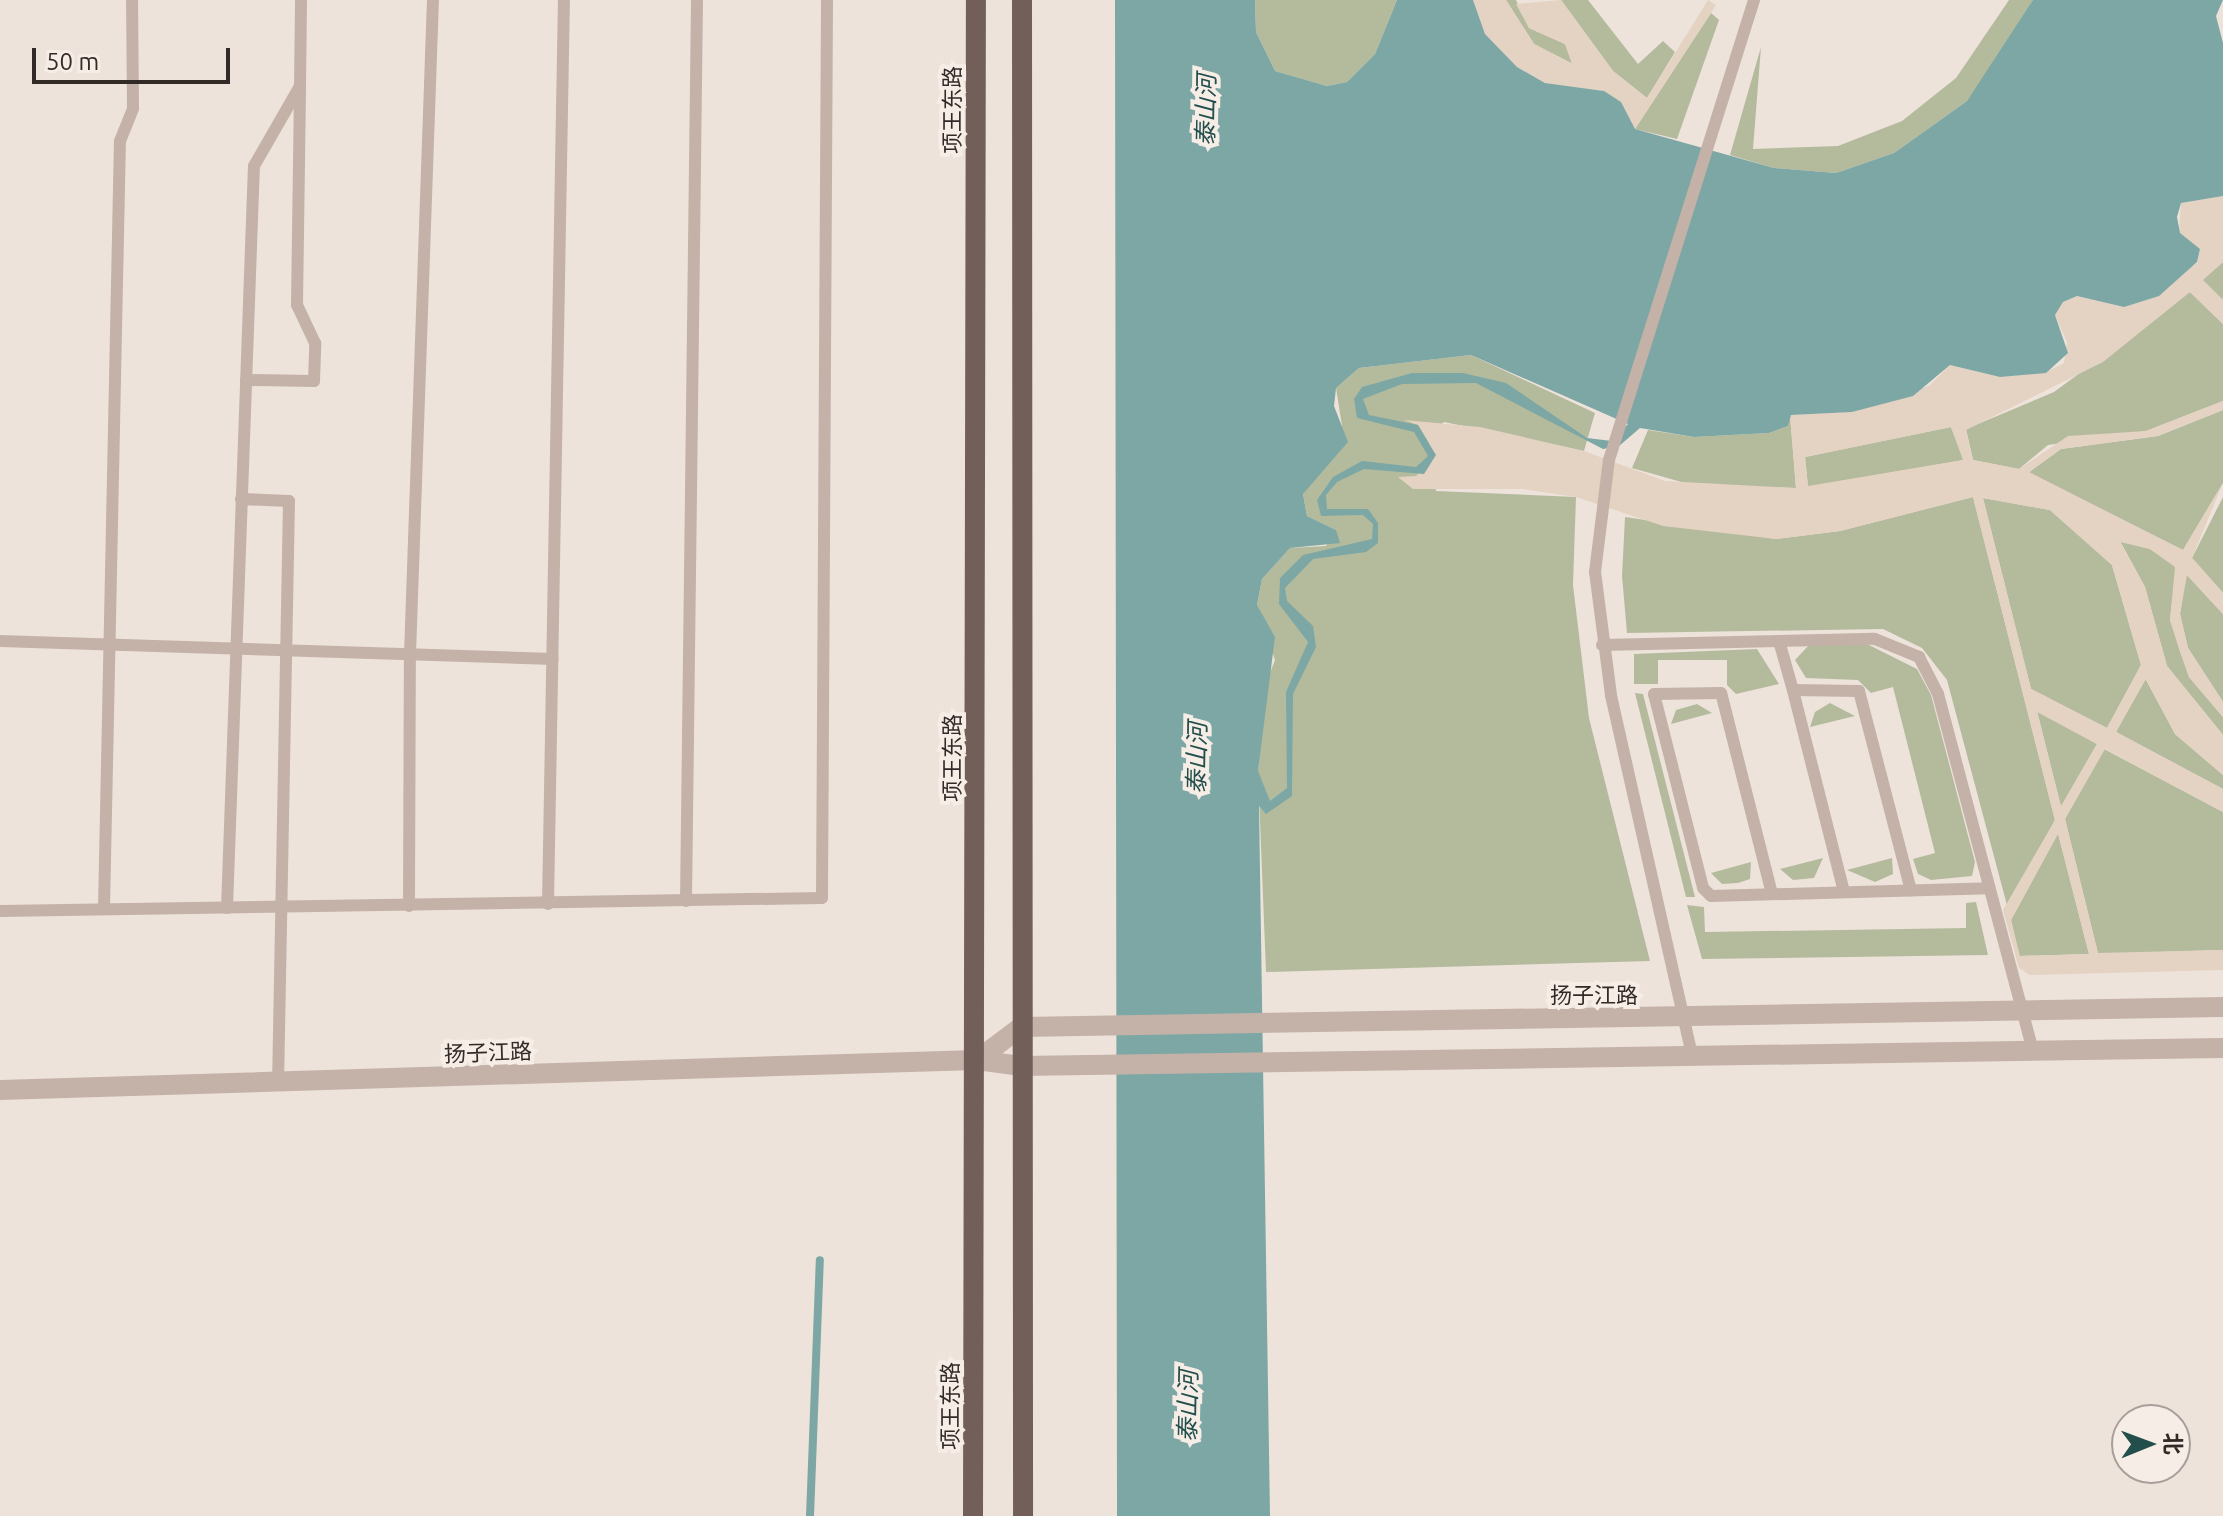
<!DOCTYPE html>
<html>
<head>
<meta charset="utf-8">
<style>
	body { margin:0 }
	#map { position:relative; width:2223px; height:1516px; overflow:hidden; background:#eee3db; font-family:Ubuntu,"Noto Sans SC",sans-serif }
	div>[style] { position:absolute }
	.green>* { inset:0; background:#b4bb9d }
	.plaza>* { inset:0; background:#e4d2c3 }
	.water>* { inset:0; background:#7da7a4 }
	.stream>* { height:8px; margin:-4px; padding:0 4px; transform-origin:4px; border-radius:4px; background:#7da7a4 }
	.service>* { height:12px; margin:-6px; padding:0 6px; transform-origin:6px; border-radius:6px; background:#c4b2a8 }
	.tertiary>* { height:20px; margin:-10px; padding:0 10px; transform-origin:10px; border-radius:10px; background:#c4b2a8 }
	.primary>* { height:20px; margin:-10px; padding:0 10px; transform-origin:10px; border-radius:10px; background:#725f5a }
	span { translate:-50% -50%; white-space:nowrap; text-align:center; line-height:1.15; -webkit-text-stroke:8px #f6ede6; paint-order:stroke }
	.street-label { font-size:22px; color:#322a27 }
	.water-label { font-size:24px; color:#224e4c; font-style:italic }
	.north { position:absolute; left:2111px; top:1404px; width:80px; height:80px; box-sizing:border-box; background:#f6ede6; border:2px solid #a89f9a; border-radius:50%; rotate:89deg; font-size:22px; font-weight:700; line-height:32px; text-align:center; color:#322a27 }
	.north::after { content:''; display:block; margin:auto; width:28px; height:36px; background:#224e4c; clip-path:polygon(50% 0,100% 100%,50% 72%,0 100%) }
	.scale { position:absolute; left:32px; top:48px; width:198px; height:36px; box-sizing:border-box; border:4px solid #322a27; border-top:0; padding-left:10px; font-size:24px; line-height:28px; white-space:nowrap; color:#322a27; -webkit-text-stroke:6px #f6ede6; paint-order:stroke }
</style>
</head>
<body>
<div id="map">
	<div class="green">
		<div style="clip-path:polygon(1255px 0,1397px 0,1375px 54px,1347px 82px,1327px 86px,1275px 71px,1256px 32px)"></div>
		<div style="clip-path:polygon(1506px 0,1516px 0,1529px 28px,1565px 44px,1573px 64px,1534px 44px)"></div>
		<div style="clip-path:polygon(1561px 0,1588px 0,1638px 64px,1663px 41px,1675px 52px,1647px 98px,1613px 71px)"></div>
		<div style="clip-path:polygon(2009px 0,2033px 0,1995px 65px,1967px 101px,1894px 153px,1836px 173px,1774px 168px,1730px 155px,1761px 47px,1753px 149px,1838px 146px,1902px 121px,1956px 78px)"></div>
		<div style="clip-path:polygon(1711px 13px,1719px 20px,1677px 139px,1635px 129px)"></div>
		<div style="clip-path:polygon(2223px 262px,2223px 300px,2202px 280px)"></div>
		<div style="clip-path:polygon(2190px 292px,2223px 324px,2223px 401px,2146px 431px,2048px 445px,2019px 469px,1973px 460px,1966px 429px,2054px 392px)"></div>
		<div style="clip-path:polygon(1471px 355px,1595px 413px,1584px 451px,1444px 422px,1428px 434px,1436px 491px,1576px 497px,1573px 585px,1589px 718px,1650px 961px,1266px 972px,1258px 771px,1265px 686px,1275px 660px,1257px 605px,1262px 579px,1290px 548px,1326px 546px,1336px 530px,1307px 516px,1303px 494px,1342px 426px,1336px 388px,1359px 368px)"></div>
		<div style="clip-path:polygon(2223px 410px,2223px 483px,2183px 550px,2028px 473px,2061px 449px,2158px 436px)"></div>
		<div style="clip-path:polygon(1790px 415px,1796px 488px,1692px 485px,1632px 468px,1648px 430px,1694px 437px,1769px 433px,1788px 426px)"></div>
		<div style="clip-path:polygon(1951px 427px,1964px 460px,1808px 487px,1805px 457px)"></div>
		<div style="clip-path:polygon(1973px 497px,2055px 820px,2008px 909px,1947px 680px,1922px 648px,1883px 629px,1627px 633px,1622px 576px,1625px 517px,1776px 539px,1840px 531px)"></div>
		<div style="clip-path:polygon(2223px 497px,2223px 593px,2192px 558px)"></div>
		<div style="clip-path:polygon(1983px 498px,2050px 510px,2112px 565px,2141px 665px,2107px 728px,2031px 689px)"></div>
		<div style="clip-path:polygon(2120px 541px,2150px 549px,2176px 567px,2170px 620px,2189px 677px,2223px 717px,2223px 735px,2167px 666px,2145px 587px)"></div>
		<div style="clip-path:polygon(2186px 574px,2223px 614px,2223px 702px,2188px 648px,2180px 614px)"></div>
		<div style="clip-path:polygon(1809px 645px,1869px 645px,1917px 669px,1931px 695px,1975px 862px,1972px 876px,1931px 880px,1918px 874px,1913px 859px,1935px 853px,1893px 687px,1871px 693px,1858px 680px,1806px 678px,1795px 660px)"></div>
		<div style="clip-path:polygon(1757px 649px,1779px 684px,1736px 694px,1727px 685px,1727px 660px,1658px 660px,1658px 684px,1634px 684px,1634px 654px)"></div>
		<div style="clip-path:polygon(2145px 678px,2175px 734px,2223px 775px,2223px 789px,2116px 732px)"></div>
		<div style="clip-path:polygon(1635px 693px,1643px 694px,1695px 897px,1686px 897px)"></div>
		<div style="clip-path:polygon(1830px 703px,1855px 716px,1810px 727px,1815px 712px)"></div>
		<div style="clip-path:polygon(1697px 704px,1712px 713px,1671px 724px,1676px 710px)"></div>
		<div style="clip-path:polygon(2037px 711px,2097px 744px,2061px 807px)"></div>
		<div style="clip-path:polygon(2104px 749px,2223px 812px,2223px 950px,2098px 954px,2065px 819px)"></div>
		<div style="clip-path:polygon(2058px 833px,2089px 954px,2019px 956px,2011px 920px)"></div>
		<div style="clip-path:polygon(1823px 858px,1814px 878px,1793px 880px,1780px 869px)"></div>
		<div style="clip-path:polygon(1892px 858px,1893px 874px,1875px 882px,1847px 870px)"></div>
		<div style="clip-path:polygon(1751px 862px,1750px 879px,1738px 883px,1722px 884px,1711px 873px)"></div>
		<div style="clip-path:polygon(1976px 902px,1988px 955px,1702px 959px,1687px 905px,1704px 907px,1705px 932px,1966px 928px,1966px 903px)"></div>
	</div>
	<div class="plaza">
		<div style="clip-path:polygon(1473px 0,1506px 0,1534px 44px,1572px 64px,1565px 44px,1529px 28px,1516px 4px,1561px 0,1613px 71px,1647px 98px,1708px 0,1716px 5px,1635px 129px,1604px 91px,1545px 83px,1517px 67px,1485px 34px)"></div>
		<div style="clip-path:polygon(evenodd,2223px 196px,2223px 262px,2203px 280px,2223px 300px,2223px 324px,2190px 292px,2103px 362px,1966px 430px,1973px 460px,2019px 469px,2068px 436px,2146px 431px,2223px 401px,2223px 410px,2157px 436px,2061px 449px,2029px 472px,2183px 550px,2223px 483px,2192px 558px,2223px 593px,2223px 614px,2187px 575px,2180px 614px,2188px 648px,2223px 702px,2223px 717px,2189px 677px,2180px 652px,2170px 620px,2175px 567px,2150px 549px,2120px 542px,2145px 587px,2167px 666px,2223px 735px,2223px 775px,2175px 734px,2146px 679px,2116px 732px,2223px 789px,2223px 812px,2105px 749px,2065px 819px,2098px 953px,2223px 950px,2223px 970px,2030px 975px,2019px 968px,2003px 910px,2055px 820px,1973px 497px,1840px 531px,1776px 539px,1663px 526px,1576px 497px,1523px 489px,1413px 489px,1398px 477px,1416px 476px,1436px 455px,1418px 425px,1404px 420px,1480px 427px,1584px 451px,1665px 481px,1796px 488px,1790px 415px,1852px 412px,1929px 386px,1950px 365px,2000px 377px,2046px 372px,2064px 363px,2067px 342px,2055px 315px,2063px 302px,2077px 296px,2124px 307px,2197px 263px,2200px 249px,2179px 233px,2181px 203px,2223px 196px,1951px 427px,1963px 460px,1808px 486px,1805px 457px,1951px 427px,2223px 196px,1983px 498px,2050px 510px,2112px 565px,2141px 665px,2107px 728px,2031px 689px,1983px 498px,2223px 196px,2037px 712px,2097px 744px,2061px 806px,2037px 712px,2223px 196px,2058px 834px,2089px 954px,2020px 956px,2011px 920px,2058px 834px)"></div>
	</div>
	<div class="water">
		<div style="clip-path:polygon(evenodd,1115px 0,1255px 0,1256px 32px,1275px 71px,1327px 86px,1347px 82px,1375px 54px,1397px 0,1473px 0,1485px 34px,1517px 67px,1545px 83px,1604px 91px,1621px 102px,1635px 129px,1774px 168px,1836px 173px,1894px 153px,1967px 101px,2033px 0,2223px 0,2216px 16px,2223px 43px,2223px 196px,2181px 203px,2177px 217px,2180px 233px,2200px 249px,2197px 262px,2159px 296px,2124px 307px,2077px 296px,2063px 302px,2055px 315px,2068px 353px,2046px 373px,2000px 377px,1950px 365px,1913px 396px,1852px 412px,1791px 415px,1788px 426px,1769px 433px,1694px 437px,1640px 428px,1619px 446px,1603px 449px,1476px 383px,1402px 384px,1363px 399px,1369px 415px,1418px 425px,1436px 455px,1424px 474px,1364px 469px,1337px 482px,1326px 495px,1327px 509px,1368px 509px,1378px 523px,1378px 543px,1366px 552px,1313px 559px,1285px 588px,1287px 601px,1313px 626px,1316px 647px,1293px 694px,1292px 796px,1266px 814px,1259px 806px,1270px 1516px,1117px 1516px,1115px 0,1471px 355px,1628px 424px,1612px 441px,1587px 438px,1506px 383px,1463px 373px,1412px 373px,1362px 387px,1354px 399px,1357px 418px,1414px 432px,1428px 456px,1416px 467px,1362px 461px,1333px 477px,1317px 500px,1321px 516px,1363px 515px,1373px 524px,1372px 539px,1303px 555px,1280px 578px,1279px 604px,1308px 642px,1286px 692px,1287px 788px,1270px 801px,1258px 771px,1275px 637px,1257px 605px,1262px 579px,1290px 548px,1340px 543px,1336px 530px,1307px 516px,1303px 494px,1348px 442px,1334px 406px,1336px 388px,1359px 368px,1471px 355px)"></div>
	</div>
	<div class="stream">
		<div style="left:810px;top:1516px;width:256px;rotate:-87.8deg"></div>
	</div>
	<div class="service">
		<div style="left:246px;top:380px;width:68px;rotate:0.8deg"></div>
		<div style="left:314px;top:381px;width:38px;rotate:-88deg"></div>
		<div style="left:315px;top:343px;width:42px;rotate:-115.3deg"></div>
		<div style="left:297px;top:305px;width:216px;rotate:-89.2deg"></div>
		<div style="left:241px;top:499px;width:48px;rotate:2.4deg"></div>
		<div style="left:289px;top:501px;width:582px;rotate:91.08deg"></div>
		<div style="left:0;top:641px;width:553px;rotate:1.86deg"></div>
		<div style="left:1779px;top:641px;width:51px;rotate:74.1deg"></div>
		<div style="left:1602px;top:645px;width:273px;rotate:-1.3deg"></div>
		<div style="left:1875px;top:639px;width:48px;rotate:22.2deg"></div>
		<div style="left:1919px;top:657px;width:42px;rotate:62.8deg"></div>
		<div style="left:1938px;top:694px;width:368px;rotate:75.1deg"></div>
		<div style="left:1844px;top:892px;width:208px;rotate:-104.2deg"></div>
		<div style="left:1793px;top:690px;width:66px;rotate:0.9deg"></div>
		<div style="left:1859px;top:691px;width:206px;rotate:75.4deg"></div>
		<div style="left:1772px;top:894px;width:207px;rotate:-104.2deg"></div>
		<div style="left:1721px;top:693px;width:67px;rotate:179.1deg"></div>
		<div style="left:1654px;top:694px;width:200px;rotate:75.8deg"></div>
		<div style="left:1703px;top:888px;width:11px;rotate:45deg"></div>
		<div style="left:1711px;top:896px;width:278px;rotate:-1.6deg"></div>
		<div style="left:686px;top:901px;width:901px;rotate:-89.3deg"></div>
		<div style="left:548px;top:904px;width:904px;rotate:-88.99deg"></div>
		<div style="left:409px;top:906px;width:252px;rotate:-89.8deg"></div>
		<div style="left:410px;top:654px;width:654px;rotate:-87.99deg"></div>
		<div style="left:227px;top:908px;width:742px;rotate:-87.92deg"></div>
		<div style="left:254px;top:166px;width:92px;rotate:-60.1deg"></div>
		<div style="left:300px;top:86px;width:86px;rotate:-89.3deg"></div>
		<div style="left:104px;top:909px;width:768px;rotate:-88.81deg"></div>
		<div style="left:120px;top:141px;width:35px;rotate:-68deg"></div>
		<div style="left:133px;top:108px;width:108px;rotate:-90.5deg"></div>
		<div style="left:0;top:911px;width:822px;rotate:-0.91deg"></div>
		<div style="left:822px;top:898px;width:898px;rotate:-89.68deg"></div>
		<div style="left:1692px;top:1055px;width:369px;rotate:-102.7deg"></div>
		<div style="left:1611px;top:695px;width:124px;rotate:-97.4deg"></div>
		<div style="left:1595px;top:572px;width:113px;rotate:-82.9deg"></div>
		<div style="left:1609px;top:460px;width:482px;rotate:-72.5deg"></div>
	</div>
	<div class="tertiary">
		<div style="left:977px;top:1060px;width:55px;rotate:-36.9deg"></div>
		<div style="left:1021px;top:1027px;width:1202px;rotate:-0.95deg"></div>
		<div style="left:0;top:1090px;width:977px;rotate:-1.76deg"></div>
		<div style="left:977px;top:1060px;width:44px;rotate:7.8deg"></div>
		<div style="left:1021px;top:1066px;width:1202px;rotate:-0.86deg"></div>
	</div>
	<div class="primary">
		<div style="left:1022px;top:0;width:1516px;rotate:89.96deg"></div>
		<div style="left:973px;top:1516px;width:1516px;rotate:-89.89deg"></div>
	</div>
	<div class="street-label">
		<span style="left:952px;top:110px;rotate:-90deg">项王东路</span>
		<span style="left:952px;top:758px;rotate:-90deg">项王东路</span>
		<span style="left:1594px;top:995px">扬子江路</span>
		<span style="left:488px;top:1052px;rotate:-2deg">扬子江路</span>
		<span style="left:950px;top:1406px;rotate:-90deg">项王东路</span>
	</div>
	<div class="water-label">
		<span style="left:1206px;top:110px;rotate:-89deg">泰山河</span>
		<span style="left:1197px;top:758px;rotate:-89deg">泰山河</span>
		<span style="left:1188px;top:1406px;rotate:-89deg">泰山河</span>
	</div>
	<div class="north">北</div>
	<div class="scale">50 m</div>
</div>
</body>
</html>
